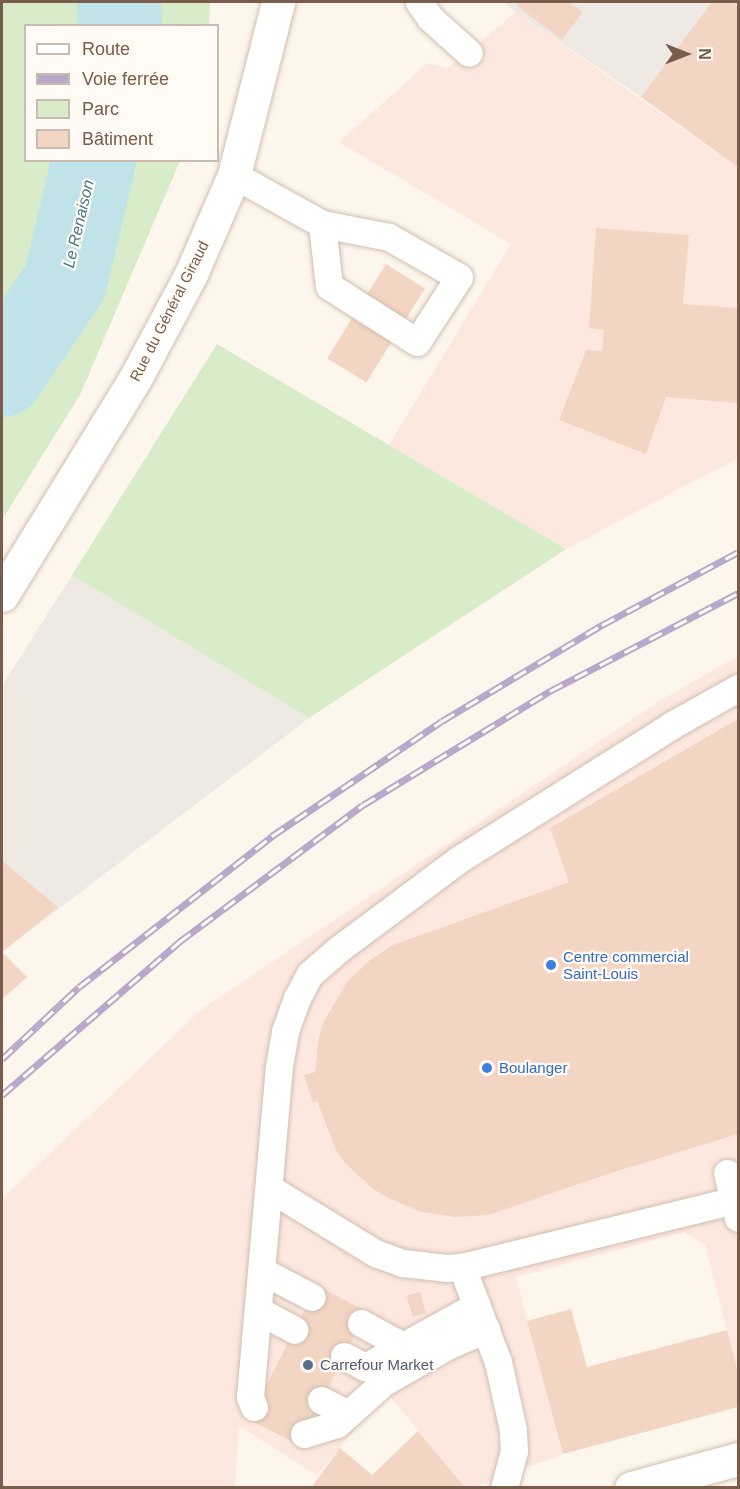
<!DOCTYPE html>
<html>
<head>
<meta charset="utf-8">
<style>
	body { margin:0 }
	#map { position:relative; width:740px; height:1489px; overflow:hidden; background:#fdf6ec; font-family:Arial,sans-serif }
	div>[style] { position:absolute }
	.commercial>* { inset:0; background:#fde8e0 }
	.industrial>* { inset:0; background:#efe9e4 }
	.green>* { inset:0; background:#d8ecc9 }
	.river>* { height:84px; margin:-42px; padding:0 42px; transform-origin:42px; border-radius:42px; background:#bfe3e8 }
	.building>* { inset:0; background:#f3d5c3; transform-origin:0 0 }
	.roads { filter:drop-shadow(0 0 2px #d1beb0) drop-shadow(0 0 2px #d1beb0) }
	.lane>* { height:27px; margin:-13.5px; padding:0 13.5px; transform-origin:13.5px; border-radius:13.5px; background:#fff }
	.secondary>* { height:33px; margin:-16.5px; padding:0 16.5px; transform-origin:16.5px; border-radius:16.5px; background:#fff }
	.rail>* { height:7px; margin-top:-3.5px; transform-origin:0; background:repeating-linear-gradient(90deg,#fffaf3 0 14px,#b9a8c9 0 28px); box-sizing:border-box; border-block:2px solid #b9a8c9 }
	.dots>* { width:16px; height:16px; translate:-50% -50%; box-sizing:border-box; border:3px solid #fffaf3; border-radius:50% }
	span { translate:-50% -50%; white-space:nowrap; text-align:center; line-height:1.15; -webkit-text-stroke:4.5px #fffaf3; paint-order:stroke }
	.street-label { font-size:15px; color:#7a5c4d }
	.shop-label { font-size:15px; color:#366cbe }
	.left { translate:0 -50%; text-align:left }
	.service-label { font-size:15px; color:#4e5e75 }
	.water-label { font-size:16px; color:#437c86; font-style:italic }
	.frame { position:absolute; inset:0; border:3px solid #7a5c4d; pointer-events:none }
	.legend { position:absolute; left:24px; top:24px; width:195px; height:138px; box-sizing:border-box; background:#fffaf3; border:2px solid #cabbb1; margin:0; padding:8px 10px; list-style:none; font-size:18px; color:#7a5c4d }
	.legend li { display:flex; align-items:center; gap:12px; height:30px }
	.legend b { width:30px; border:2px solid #cabbb1 }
	.north { position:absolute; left:656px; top:24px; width:60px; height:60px; -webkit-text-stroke:4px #fffaf3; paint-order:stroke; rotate:90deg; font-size:16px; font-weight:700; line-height:24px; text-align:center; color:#7a5c4d }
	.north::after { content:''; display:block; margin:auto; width:21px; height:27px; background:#7a5c4d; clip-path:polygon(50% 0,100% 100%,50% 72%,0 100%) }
</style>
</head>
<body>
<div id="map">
	<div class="commercial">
		<div style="clip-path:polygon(516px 12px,738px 167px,738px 458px,566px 549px,389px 445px,511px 244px,339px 142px,428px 63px,448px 68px)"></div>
		<div style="clip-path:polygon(738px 656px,738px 1373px,705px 1245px,684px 1232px,516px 1277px,563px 1454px,474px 1487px,466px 1487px,386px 1392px,317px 1475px,239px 1426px,235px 1487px,2px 1488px,2px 1199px,201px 1010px,661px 700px)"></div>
	</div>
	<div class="industrial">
		<div style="clip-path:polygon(501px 2px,738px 2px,738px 167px,641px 97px)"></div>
		<div style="clip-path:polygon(72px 575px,309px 718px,2px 952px,27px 977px,2px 999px,2px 686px)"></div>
	</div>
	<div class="green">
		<div style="clip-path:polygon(2px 2px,210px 2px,209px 25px,26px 26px,26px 160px,180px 161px,80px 395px,2px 520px)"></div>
		<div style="clip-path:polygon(217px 344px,389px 445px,566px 549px,309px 718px,72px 575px)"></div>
	</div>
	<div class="river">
		<div style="left:119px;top:2px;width:24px;rotate:88deg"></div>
		<div style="left:2px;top:375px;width:112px;rotate:-55.9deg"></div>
		<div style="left:65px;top:282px;width:125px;rotate:-76.6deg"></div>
	</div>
	<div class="building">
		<div style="clip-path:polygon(519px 2px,569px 2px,583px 12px,562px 40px,516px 5px)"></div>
		<div style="clip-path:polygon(712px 2px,732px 2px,738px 6px,738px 167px,641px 97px)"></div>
		<div style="clip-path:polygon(596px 228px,689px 235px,683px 304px,738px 308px,738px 403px,666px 397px,646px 454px,559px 420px,586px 350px,602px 351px,604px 330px,589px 328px)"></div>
		<div style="left:386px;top:264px;width:46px;height:111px;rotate:32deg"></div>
		<div style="clip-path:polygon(738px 719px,738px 1134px,611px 1173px,488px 1215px,455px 1217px,421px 1212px,386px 1197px,372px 1188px,345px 1163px,336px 1150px,317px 1101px,313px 1103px,304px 1075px,315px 1072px,319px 1037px,323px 1023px,347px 982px,370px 960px,393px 945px,569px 882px,550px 828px)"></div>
		<div style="clip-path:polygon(2px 861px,58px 907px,2px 952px,27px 977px,2px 999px)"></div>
		<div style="left:317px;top:1286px;width:56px;height:150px;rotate:27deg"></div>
		<div style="left:420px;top:1292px;width:22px;height:14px;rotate:74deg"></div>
		<div style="clip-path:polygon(571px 1309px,587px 1367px,727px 1330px,738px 1373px,738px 1407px,563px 1454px,527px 1321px)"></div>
		<div style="clip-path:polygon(418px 1431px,466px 1488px,311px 1488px,340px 1448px,372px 1475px)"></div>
	</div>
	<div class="roads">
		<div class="lane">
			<div style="left:419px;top:2px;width:19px;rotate:55deg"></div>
			<div style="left:430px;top:18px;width:52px;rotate:41.9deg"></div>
			<div style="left:234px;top:175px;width:101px;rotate:29.1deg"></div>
			<div style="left:322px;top:224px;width:62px;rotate:83.6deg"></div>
			<div style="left:329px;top:286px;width:104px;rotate:32.5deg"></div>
			<div style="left:417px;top:342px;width:77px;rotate:-57.1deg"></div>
			<div style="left:459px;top:277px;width:81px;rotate:-150.3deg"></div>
			<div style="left:389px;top:237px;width:68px;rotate:-169deg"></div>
			<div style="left:727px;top:1173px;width:46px;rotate:76.3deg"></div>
			<div style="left:269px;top:1188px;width:124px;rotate:31.5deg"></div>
			<div style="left:375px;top:1253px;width:30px;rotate:20deg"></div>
			<div style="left:403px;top:1263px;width:43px;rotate:6.6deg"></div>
			<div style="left:446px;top:1268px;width:16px;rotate:-4deg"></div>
			<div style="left:262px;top:1271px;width:56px;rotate:27.5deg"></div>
			<div style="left:259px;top:1311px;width:40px;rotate:28deg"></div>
			<div style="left:361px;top:1323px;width:48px;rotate:28.7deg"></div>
			<div style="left:344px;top:1356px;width:24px;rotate:28deg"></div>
			<div style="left:365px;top:1367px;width:128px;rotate:-29deg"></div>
			<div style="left:321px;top:1400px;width:30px;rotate:27deg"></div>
			<div style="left:254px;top:1407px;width:11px;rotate:-112deg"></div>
			<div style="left:250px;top:1397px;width:332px;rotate:-85deg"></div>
			<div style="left:279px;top:1066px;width:36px;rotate:-80deg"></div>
			<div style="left:285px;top:1031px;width:35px;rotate:-70deg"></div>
			<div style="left:297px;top:998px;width:27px;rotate:-62deg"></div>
			<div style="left:310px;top:974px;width:35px;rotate:-41deg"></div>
			<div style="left:336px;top:951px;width:152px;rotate:-36.7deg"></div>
			<div style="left:458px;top:860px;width:253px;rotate:-32.2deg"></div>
			<div style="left:672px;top:725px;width:76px;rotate:-29.3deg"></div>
			<div style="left:304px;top:1434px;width:34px;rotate:-17deg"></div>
			<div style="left:337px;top:1424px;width:63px;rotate:-41.8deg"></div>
			<div style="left:384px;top:1382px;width:70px;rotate:-29.8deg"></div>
			<div style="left:445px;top:1347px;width:45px;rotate:-23.7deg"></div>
			<div style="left:504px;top:1488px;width:38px;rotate:-75deg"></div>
			<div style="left:514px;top:1451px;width:21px;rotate:-93deg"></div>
			<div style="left:513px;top:1430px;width:70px;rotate:-102.4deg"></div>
			<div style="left:498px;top:1362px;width:102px;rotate:-110.8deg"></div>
			<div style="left:462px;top:1267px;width:280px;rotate:-13.8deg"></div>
		</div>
		<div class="secondary">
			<div style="left:2px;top:595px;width:254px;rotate:-58.4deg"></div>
			<div style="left:135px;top:379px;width:119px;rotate:-61.9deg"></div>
			<div style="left:191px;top:274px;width:108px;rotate:-66.5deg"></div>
			<div style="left:234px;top:175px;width:179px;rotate:-75.7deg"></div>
			<div style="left:631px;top:1488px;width:111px;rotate:-15.2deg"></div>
		</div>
	</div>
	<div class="rail">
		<div style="left:2px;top:1059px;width:105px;rotate:-43.1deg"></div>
		<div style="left:79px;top:987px;width:245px;rotate:-38deg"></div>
		<div style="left:272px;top:836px;width:205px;rotate:-34.1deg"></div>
		<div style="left:442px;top:721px;width:187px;rotate:-31deg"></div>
		<div style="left:602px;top:625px;width:154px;rotate:-28.2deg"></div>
		<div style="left:2px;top:1095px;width:234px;rotate:-40.8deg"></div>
		<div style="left:179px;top:942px;width:229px;rotate:-36.7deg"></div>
		<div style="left:363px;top:805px;width:219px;rotate:-31.4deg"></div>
		<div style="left:550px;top:691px;width:212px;rotate:-27.5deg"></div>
	</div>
	<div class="dots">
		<div style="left:551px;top:965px;background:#3f7fe0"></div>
		<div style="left:487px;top:1068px;background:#3f7fe0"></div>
		<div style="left:308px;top:1365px;background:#5c6f8a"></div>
	</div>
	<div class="street-label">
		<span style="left:169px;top:311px;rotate:-63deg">Rue du Général Giraud</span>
	</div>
	<div class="shop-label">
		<span class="left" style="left:563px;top:965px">Centre commercial<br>Saint-Louis</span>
		<span class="left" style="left:499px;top:1068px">Boulanger</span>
	</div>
	<div class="service-label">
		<span class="left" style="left:320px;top:1365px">Carrefour Market</span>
	</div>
	<div class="water-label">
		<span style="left:79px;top:224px;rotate:-77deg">Le Renaison</span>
	</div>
	<div class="frame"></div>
	<ul class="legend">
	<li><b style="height:8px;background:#fff"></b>Route</li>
	<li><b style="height:8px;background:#b9a8c9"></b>Voie ferrée</li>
	<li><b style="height:16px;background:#d8ecc9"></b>Parc</li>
	<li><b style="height:16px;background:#f3d5c3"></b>Bâtiment</li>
	</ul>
	<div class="north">N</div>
</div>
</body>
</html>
